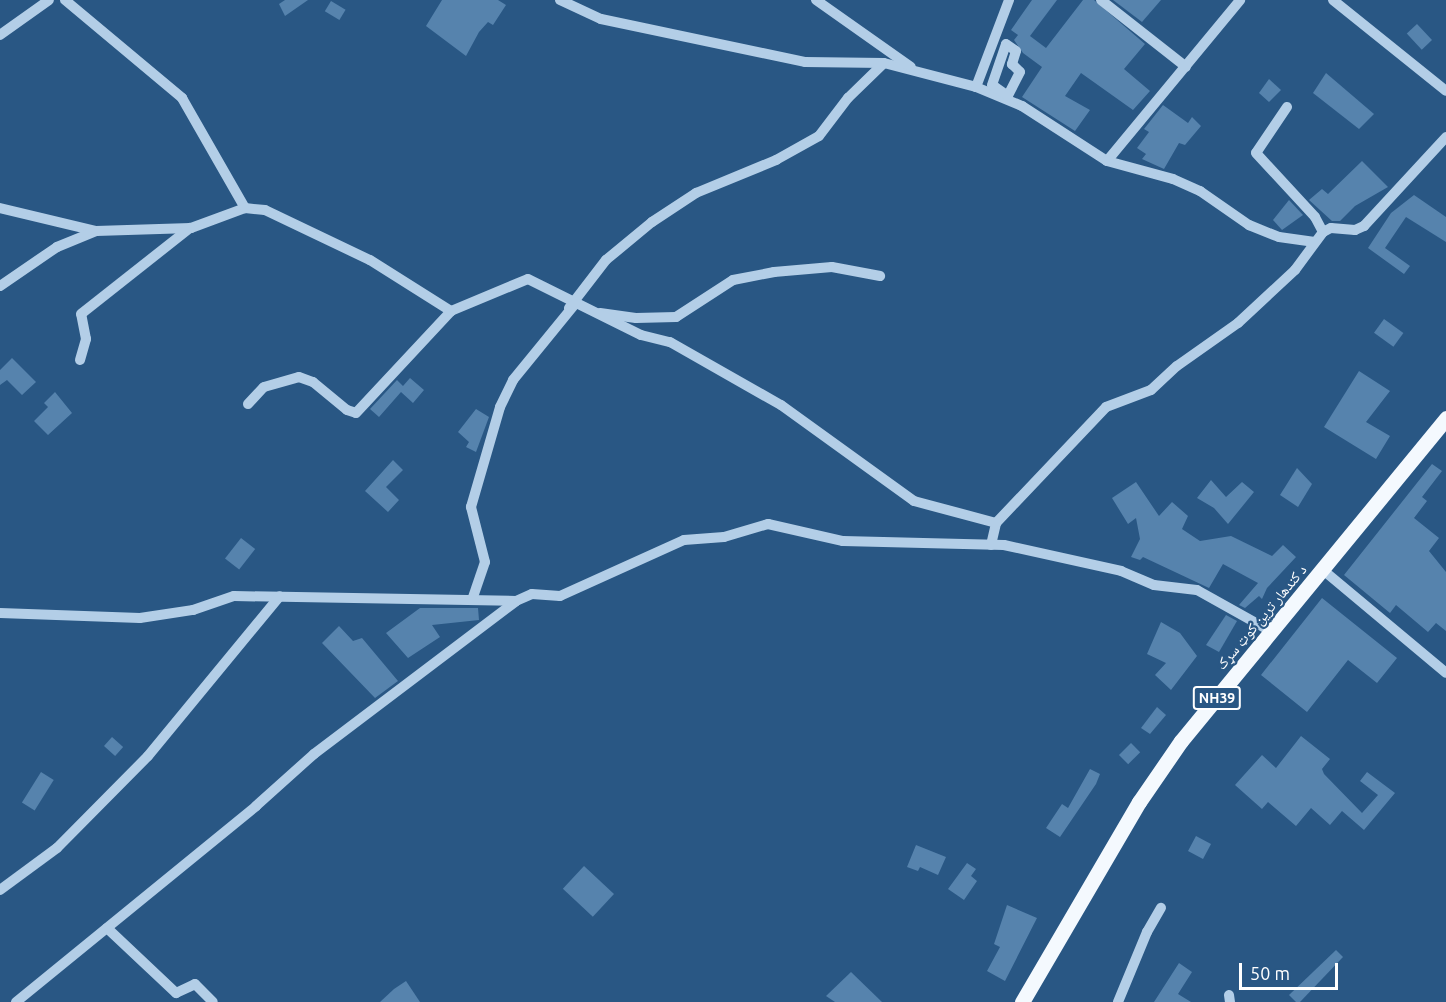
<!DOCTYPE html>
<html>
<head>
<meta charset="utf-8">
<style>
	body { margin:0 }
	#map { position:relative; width:1446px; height:1002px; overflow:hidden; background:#295784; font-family:Ubuntu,"Noto Naskh Arabic",sans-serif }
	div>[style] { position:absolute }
	.building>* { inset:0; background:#5683ad; transform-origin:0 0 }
	.minor>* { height:10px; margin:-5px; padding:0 5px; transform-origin:5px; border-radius:5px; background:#b3cee7 }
	.major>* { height:15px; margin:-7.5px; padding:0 7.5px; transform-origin:7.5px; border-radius:7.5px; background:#f4f9fe }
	span { translate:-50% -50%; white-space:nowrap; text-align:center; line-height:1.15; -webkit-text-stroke:4.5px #295784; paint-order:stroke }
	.shield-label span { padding:2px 4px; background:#295784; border:2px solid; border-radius:4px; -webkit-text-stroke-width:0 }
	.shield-label { font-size:14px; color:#fff; font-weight:700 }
	.street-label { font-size:15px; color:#fff }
	.scale { position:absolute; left:1239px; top:963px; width:99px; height:27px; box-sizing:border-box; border:3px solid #fff; border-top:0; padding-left:8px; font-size:18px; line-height:21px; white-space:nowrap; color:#fff; -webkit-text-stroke:4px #295784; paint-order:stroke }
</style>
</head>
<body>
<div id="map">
	<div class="building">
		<div style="clip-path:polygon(285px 0,308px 0,285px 16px,279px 4px)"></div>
		<div style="clip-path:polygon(442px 0,498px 0,506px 5px,493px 25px,488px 22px,479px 32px,466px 56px,426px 26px)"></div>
		<div style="clip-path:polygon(1032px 0,1057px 0,1030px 36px,1046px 48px,1083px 0,1094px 0,1145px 44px,1124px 69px,1150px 91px,1133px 110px,1081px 73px,1065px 96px,1090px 110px,1075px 131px,1022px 97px,1042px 67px,1023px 53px,1014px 40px,1018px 35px,1011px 30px)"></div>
		<div style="clip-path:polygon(1113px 0,1161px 0,1142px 22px)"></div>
		<div style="left:331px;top:1px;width:17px;height:12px;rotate:31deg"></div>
		<div style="left:1417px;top:24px;width:22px;height:14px;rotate:47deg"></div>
		<div style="clip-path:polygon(1326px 73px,1374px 114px,1359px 129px,1313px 93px)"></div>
		<div style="clip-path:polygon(1269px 79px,1281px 90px,1269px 102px,1259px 93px)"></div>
		<div style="clip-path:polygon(1163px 105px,1188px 123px,1192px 117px,1201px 126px,1185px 145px,1179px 143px,1164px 169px,1142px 159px,1146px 154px,1137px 148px,1149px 132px,1144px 129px)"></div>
		<div style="clip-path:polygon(1362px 161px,1388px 187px,1355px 206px,1340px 221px,1332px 221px,1309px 200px,1322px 189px,1328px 194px)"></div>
		<div style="clip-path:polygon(1414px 195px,1446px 217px,1446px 242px,1406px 217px,1385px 248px,1410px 266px,1404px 274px,1368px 248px,1391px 213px)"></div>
		<div style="clip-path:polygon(1289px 200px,1303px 215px,1282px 230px,1273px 220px)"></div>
		<div style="left:1384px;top:319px;width:24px;height:17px;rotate:36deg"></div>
		<div style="clip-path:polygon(12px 358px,36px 382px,22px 395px,7px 380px,0 385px,0 370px)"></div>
		<div style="clip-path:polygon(1359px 371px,1390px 391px,1366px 422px,1390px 436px,1376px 459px,1324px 427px)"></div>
		<div style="clip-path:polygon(410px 378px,424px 390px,413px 403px,401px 392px,379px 417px,370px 409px,397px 380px,403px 386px)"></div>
		<div style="clip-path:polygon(55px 392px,72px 413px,48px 435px,34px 421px,48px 407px,44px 403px)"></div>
		<div style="clip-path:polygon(476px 409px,489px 417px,476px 452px,466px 447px,469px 442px,458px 432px)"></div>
		<div style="clip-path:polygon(393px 460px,403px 470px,386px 487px,399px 500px,388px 512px,365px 491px)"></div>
		<div style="clip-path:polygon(1432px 464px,1442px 471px,1422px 497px,1427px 501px,1414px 518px,1439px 538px,1429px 551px,1446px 572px,1446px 631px,1436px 623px,1428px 632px,1396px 605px,1390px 613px,1344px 575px)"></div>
		<div style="clip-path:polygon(1297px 468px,1312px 484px,1298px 507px,1280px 495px)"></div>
		<div style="clip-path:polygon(1211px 480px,1226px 497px,1242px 482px,1254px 492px,1228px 524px,1214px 508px,1197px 498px)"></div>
		<div style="clip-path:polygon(1136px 482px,1159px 516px,1172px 502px,1188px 516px,1182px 529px,1200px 541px,1231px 536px,1272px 556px,1283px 545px,1296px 557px,1267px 588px,1262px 599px,1259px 596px,1245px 608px,1239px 605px,1258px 583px,1223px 564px,1209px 588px,1143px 557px,1140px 560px,1131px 557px,1140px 539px,1136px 518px,1128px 524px,1112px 498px)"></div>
		<div style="left:241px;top:538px;width:18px;height:26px;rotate:38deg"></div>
		<div style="clip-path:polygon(1322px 598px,1397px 658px,1377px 683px,1348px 660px,1307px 712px,1261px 675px)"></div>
		<div style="clip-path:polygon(420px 608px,478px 608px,479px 620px,432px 625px,440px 637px,408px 658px,386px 633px)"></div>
		<div style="clip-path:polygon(1226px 615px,1237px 621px,1219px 652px,1206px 645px)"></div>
		<div style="clip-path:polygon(1161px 622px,1180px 633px,1197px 656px,1171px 690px,1155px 675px,1166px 663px,1147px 654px)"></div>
		<div style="clip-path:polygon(339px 626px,353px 641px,362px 638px,398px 681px,375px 698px,322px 643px)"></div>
		<div style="clip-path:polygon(1157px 707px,1166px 715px,1150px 734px,1141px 728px)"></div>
		<div style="clip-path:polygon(1301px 736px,1330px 759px,1322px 769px,1324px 774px,1362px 813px,1378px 795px,1360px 781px,1367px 772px,1395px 793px,1364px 830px,1342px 811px,1330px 825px,1311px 808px,1296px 826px,1268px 802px,1262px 809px,1235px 785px,1262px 755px,1276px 768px)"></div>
		<div style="left:112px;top:737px;width:15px;height:12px;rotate:42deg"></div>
		<div style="left:1131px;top:743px;width:13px;height:17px;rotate:45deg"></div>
		<div style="clip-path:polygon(1090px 769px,1100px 774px,1096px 784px,1060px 837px,1046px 828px,1062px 804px,1068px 808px)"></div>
		<div style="left:41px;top:772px;width:15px;height:36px;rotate:32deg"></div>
		<div style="left:1196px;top:836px;width:17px;height:17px;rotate:28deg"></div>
		<div style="clip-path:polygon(916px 845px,946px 857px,938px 875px,920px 867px,918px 871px,907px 867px)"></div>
		<div style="clip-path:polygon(967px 863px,976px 869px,971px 876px,977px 881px,964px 900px,948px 889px)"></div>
		<div style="left:584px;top:866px;width:41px;height:31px;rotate:43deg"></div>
		<div style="clip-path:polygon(1007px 905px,1037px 918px,1005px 981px,987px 971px,1000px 947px,994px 944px)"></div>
		<div style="clip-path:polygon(1336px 950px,1343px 957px,1300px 1002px,1296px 1002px,1289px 995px)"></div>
		<div style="clip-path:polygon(1179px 963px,1192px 972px,1178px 994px,1191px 1002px,1154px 1002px)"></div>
		<div style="clip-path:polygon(851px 972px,882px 1002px,835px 1002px,826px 996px)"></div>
		<div style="clip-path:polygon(406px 981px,420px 1002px,380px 1002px,394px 989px)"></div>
	</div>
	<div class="minor">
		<div style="left:65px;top:0;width:153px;rotate:39.9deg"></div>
		<div style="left:182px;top:98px;width:127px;rotate:60.2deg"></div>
		<div style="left:560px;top:0;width:45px;rotate:24.9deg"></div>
		<div style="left:601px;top:19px;width:208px;rotate:11.9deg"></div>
		<div style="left:805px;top:62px;width:79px;rotate:0.7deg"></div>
		<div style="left:884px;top:63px;width:95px;rotate:14.6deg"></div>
		<div style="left:976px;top:87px;width:50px;rotate:22.4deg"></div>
		<div style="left:1022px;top:106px;width:101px;rotate:32.9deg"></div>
		<div style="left:1107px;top:161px;width:68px;rotate:15.3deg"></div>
		<div style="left:1173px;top:179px;width:30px;rotate:24deg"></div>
		<div style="left:1200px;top:191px;width:60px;rotate:34.8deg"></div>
		<div style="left:1249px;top:225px;width:32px;rotate:22deg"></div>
		<div style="left:1279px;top:237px;width:36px;rotate:8deg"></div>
		<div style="left:816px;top:0;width:116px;rotate:35.2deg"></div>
		<div style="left:1101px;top:0;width:108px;rotate:38.2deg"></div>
		<div style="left:1333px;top:0;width:145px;rotate:38.8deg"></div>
		<div style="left:0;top:35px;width:60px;rotate:-35.5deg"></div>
		<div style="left:1006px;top:44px;width:12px;rotate:35deg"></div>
		<div style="left:1016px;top:51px;width:14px;rotate:107deg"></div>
		<div style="left:1012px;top:64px;width:11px;rotate:45deg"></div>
		<div style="left:1020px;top:72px;width:27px;rotate:117deg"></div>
		<div style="left:1008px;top:96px;width:19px;rotate:-145deg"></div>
		<div style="left:992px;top:85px;width:43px;rotate:-71.1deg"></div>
		<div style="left:976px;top:87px;width:93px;rotate:-69.2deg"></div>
		<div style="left:1287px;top:107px;width:55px;rotate:124deg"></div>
		<div style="left:1256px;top:153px;width:87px;rotate:47.3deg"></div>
		<div style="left:1315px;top:217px;width:17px;rotate:62deg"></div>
		<div style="left:1107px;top:161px;width:209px;rotate:-50.4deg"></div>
		<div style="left:0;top:208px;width:99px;rotate:13.5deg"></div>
		<div style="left:0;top:286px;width:69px;rotate:-34.4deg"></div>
		<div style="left:57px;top:247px;width:42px;rotate:-22.3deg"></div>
		<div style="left:96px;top:231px;width:95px;rotate:-1.8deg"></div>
		<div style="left:191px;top:228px;width:58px;rotate:-20.3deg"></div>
		<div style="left:245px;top:208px;width:20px;rotate:6deg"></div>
		<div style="left:265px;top:210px;width:116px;rotate:25.5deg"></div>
		<div style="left:370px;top:260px;width:96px;rotate:32.2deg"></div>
		<div style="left:569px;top:308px;width:61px;rotate:-52.4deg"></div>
		<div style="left:606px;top:260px;width:60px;rotate:-39.6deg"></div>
		<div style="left:652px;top:222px;width:53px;rotate:-33.4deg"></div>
		<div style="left:696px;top:193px;width:87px;rotate:-22.4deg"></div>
		<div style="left:776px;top:160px;width:49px;rotate:-29.2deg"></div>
		<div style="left:819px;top:136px;width:48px;rotate:-52.7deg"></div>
		<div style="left:848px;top:98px;width:50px;rotate:-44.2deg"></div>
		<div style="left:600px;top:313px;width:36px;rotate:8deg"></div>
		<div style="left:636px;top:318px;width:40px;rotate:-1.4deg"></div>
		<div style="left:676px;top:317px;width:68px;rotate:-33deg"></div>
		<div style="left:733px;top:280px;width:42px;rotate:-11deg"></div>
		<div style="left:774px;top:272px;width:58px;rotate:-4.9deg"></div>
		<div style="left:832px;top:267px;width:49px;rotate:10.6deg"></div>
		<div style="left:80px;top:360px;width:22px;rotate:-74deg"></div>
		<div style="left:86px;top:339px;width:25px;rotate:-101deg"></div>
		<div style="left:81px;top:314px;width:139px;rotate:-38.3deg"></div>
		<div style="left:248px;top:404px;width:23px;rotate:-47deg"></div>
		<div style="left:264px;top:387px;width:36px;rotate:-16deg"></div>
		<div style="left:299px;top:377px;width:15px;rotate:20deg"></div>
		<div style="left:313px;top:382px;width:44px;rotate:39.5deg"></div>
		<div style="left:347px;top:410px;width:9px;rotate:18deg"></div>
		<div style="left:356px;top:413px;width:139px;rotate:-47deg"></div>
		<div style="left:451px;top:311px;width:83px;rotate:-22.6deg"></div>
		<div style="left:528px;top:279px;width:126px;rotate:26.4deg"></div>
		<div style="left:641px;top:335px;width:30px;rotate:14deg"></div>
		<div style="left:670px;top:342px;width:128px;rotate:29.6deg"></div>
		<div style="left:781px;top:405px;width:164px;rotate:35.8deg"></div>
		<div style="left:914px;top:501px;width:85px;rotate:15deg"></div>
		<div style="left:991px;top:545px;width:23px;rotate:-77deg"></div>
		<div style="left:996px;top:523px;width:160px;rotate:-46.5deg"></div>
		<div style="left:1106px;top:407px;width:48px;rotate:-20.7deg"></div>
		<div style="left:1151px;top:390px;width:35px;rotate:-43deg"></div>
		<div style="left:1177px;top:366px;width:75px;rotate:-35.2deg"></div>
		<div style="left:1238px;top:323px;width:78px;rotate:-42.9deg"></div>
		<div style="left:1295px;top:270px;width:47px;rotate:-53.6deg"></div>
		<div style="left:1323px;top:232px;width:9px;rotate:-27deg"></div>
		<div style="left:1331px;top:228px;width:24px;rotate:5deg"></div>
		<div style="left:1355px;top:230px;width:10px;rotate:-24deg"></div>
		<div style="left:1364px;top:226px;width:121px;rotate:-47.3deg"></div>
		<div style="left:1323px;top:570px;width:160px;rotate:39.9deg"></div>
		<div style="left:472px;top:600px;width:40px;rotate:-71.1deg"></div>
		<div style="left:485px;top:562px;width:57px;rotate:-104.3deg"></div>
		<div style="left:471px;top:507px;width:104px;rotate:-73.8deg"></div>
		<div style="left:500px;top:407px;width:30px;rotate:-64deg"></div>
		<div style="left:513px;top:380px;width:98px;rotate:-50.8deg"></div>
		<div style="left:0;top:613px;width:140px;rotate:2deg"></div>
		<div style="left:140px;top:618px;width:54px;rotate:-8.6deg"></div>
		<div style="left:193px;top:610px;width:43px;rotate:-18.9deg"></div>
		<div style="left:234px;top:596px;width:282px;rotate:1deg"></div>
		<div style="left:516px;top:601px;width:17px;rotate:-24deg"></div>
		<div style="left:532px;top:594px;width:28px;rotate:4deg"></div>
		<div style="left:560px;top:596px;width:136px;rotate:-24.3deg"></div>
		<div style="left:684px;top:540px;width:40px;rotate:-4.3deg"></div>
		<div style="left:724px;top:537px;width:46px;rotate:-16.5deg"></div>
		<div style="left:768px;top:524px;width:77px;rotate:12.8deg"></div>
		<div style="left:843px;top:541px;width:161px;rotate:1.4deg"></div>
		<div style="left:1004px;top:545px;width:120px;rotate:12.5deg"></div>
		<div style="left:1121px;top:571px;width:36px;rotate:23deg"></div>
		<div style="left:1154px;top:585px;width:43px;rotate:6.6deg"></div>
		<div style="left:1197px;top:590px;width:86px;rotate:29.2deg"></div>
		<div style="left:0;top:890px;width:71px;rotate:-36.4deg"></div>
		<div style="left:57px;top:848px;width:129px;rotate:-45.3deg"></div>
		<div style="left:148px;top:756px;width:207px;rotate:-50.5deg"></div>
		<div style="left:107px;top:928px;width:95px;rotate:43.3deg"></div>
		<div style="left:176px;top:993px;width:21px;rotate:-25deg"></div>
		<div style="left:195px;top:984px;width:25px;rotate:45deg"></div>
		<div style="left:1229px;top:995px;width:7px;rotate:82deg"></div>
		<div style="left:16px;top:1002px;width:310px;rotate:-39.2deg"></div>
		<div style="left:256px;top:806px;width:78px;rotate:-41.9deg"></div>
		<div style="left:314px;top:754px;width:253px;rotate:-37.1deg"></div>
		<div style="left:1118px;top:1002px;width:76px;rotate:-67.5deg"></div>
		<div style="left:1147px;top:932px;width:28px;rotate:-60deg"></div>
	</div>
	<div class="major">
		<div style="left:1022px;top:1002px;width:232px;rotate:-59.7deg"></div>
		<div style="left:1139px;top:802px;width:74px;rotate:-55.5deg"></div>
		<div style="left:1181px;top:741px;width:418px;rotate:-50.6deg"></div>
	</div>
	<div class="shield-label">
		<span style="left:1217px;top:698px">NH39</span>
	</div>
	<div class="street-label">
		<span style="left:1261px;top:617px;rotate:-50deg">د کندهار ترين کوټ سړک</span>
	</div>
	<div class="scale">50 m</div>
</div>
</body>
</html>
